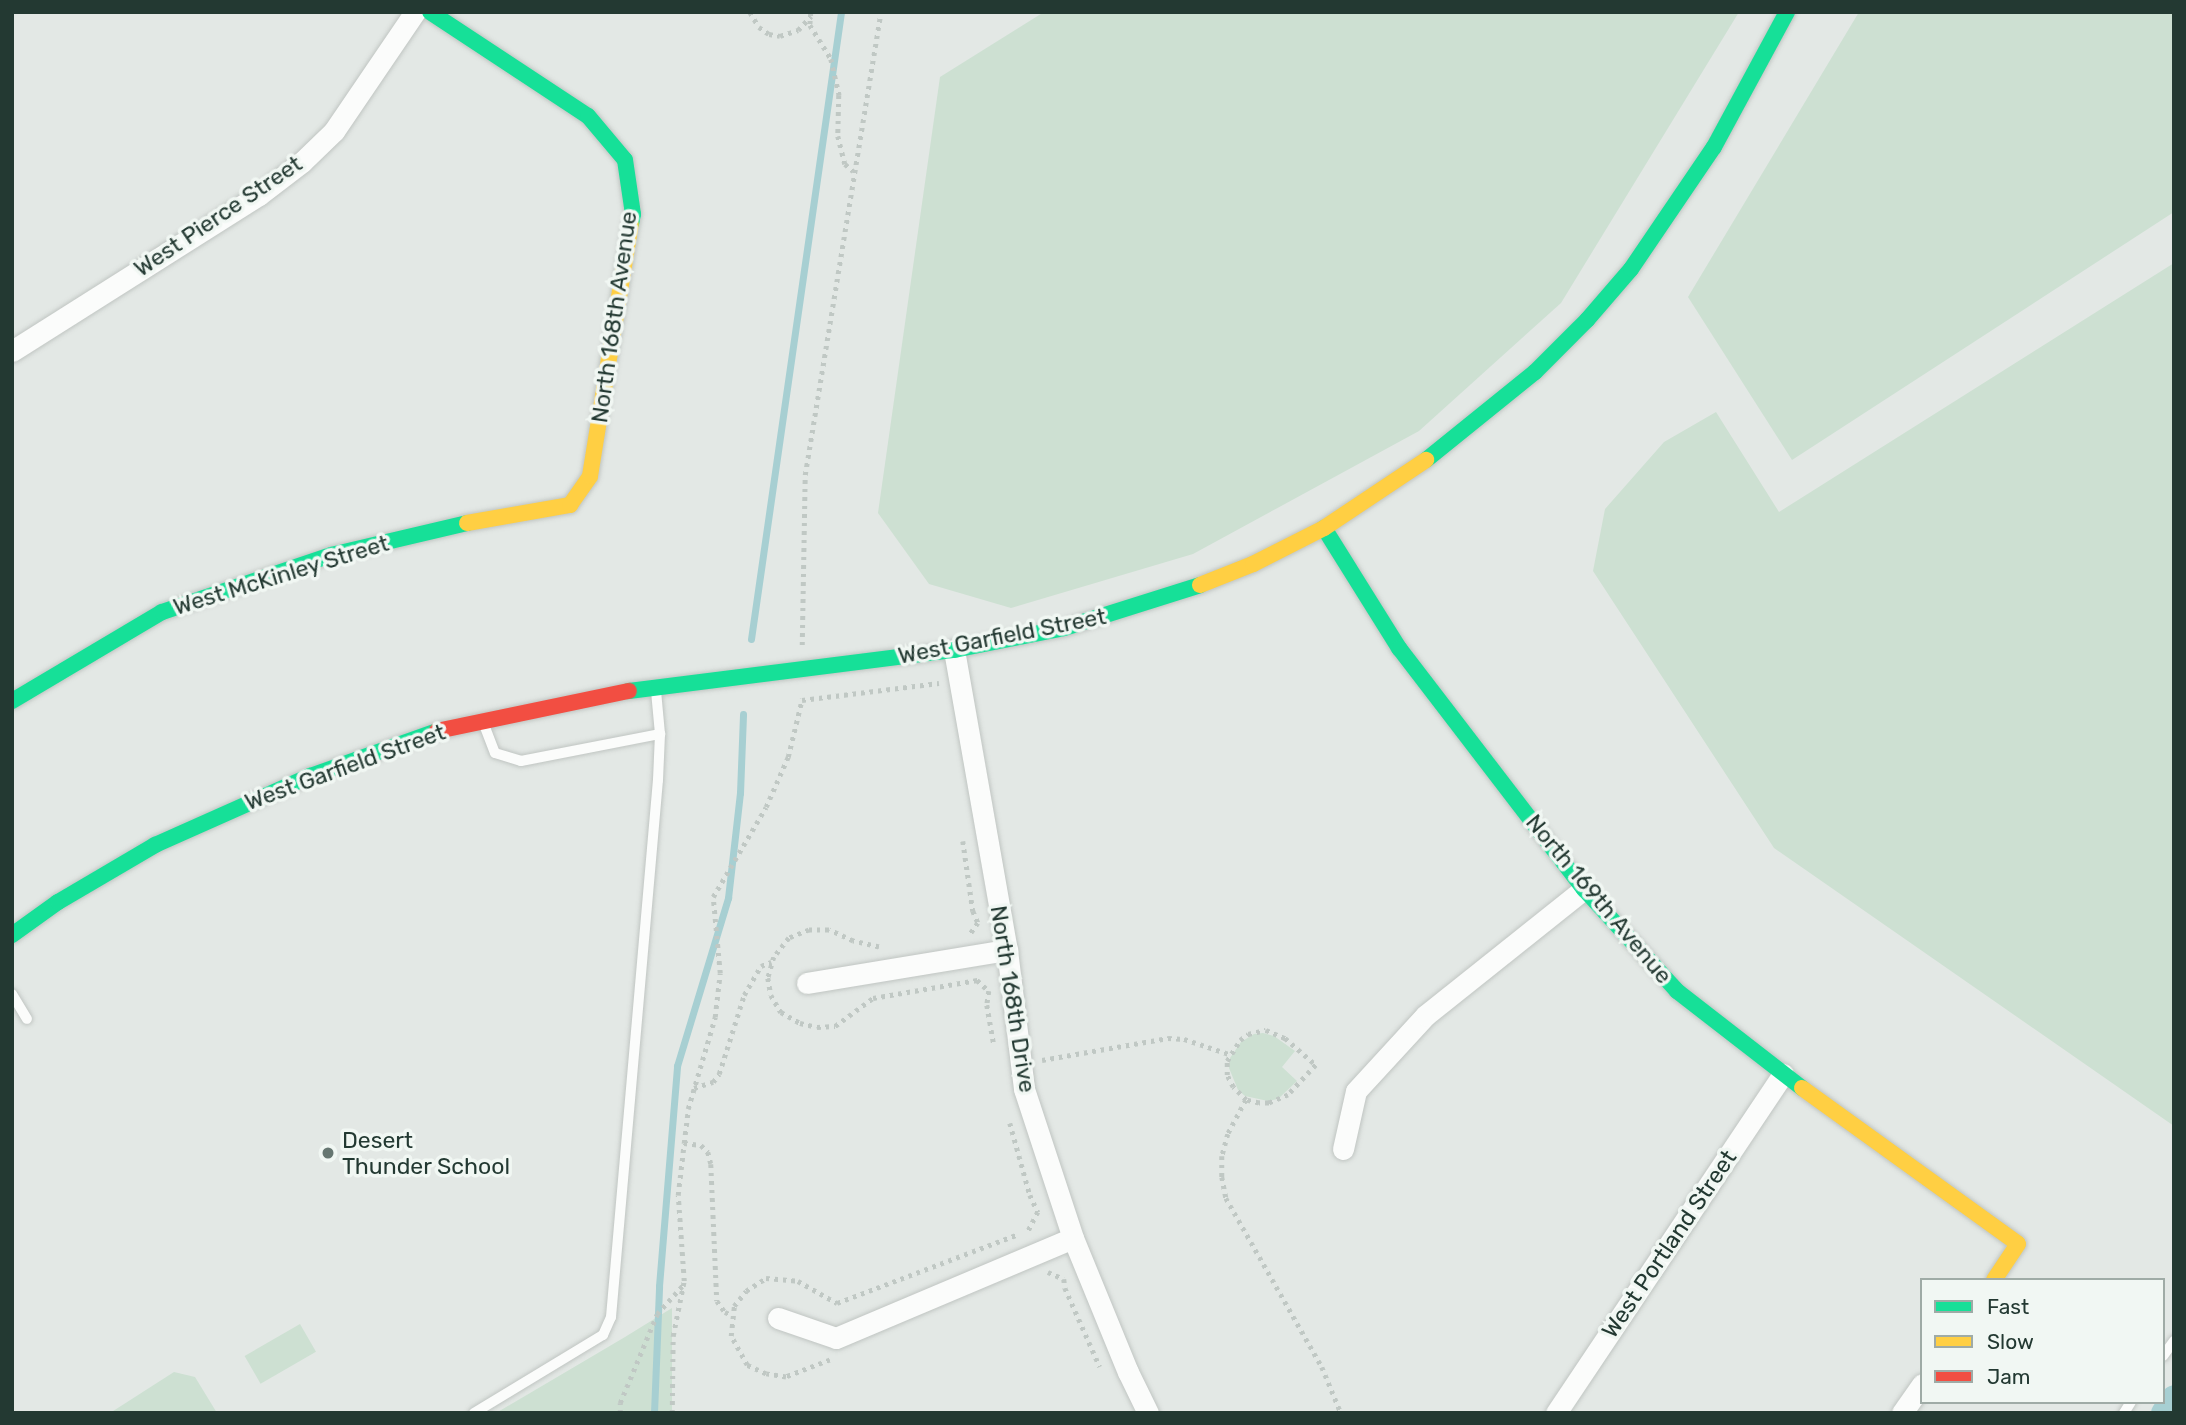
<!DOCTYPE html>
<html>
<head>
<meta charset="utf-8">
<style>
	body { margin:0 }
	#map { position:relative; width:2186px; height:1425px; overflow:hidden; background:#e3e8e5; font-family:Rubik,sans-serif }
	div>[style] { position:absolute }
	.green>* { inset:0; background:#cde0d2; transform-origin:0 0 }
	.stream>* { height:7px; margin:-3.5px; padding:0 3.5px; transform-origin:3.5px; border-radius:3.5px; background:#a7cfd2 }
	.canal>* { height:24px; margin:-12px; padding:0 12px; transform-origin:12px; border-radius:12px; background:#a7cfd2 }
	.path>* { height:4.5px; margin-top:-2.25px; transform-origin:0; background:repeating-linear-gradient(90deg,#c0c8c4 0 3.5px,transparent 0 8.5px) }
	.roads { filter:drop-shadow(0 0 2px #c0c5c2) drop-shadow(0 0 2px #c0c5c2) }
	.lane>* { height:10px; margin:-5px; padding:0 5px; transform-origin:5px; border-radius:5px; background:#fbfcfb }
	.street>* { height:21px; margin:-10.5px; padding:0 10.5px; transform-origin:10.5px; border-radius:10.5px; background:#fbfcfb }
	.fast>* { height:16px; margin:-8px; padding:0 8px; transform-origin:8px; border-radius:8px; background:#16e098 }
	.slow>* { height:16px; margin:-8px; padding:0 8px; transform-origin:8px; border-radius:8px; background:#ffcf43 }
	.jam>* { height:16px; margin:-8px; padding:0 8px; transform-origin:8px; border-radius:8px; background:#f24e42 }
	.dots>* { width:19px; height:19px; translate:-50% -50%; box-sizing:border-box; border:4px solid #f1f7f3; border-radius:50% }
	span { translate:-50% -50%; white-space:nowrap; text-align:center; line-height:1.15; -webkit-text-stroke:7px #f1f7f3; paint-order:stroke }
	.street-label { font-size:23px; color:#233932 }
	.poi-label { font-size:23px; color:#233932 }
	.left { translate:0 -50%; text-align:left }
	.frame { position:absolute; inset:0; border:14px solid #233932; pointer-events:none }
	.legend { position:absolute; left:1920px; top:1278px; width:245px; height:126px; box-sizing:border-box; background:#f1f7f3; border:2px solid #9faba6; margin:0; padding:9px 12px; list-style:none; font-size:21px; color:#233932 }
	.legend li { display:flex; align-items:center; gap:14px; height:35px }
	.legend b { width:35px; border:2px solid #9faba6 }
</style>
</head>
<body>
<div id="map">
	<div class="green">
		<div style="clip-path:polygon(1044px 12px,1739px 12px,1561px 303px,1419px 431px,1193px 554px,1011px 608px,929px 584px,878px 513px,940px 77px)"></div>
		<div style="clip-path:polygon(1859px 12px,2174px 12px,2174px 212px,1792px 460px,1688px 297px)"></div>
		<div style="clip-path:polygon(2174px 263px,2174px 1126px,1774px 848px,1593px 571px,1605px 509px,1664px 442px,1716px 412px,1779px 512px)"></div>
		<div style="clip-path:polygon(1263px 1033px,1274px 1036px,1295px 1051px,1282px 1067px,1297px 1081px,1278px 1099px,1268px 1101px,1245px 1096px,1238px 1090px,1229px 1068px,1230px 1058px,1241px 1042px,1254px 1034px)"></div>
		<div style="clip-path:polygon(672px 1308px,672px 1413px,496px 1413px,625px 1337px)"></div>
		<div style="left:300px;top:1324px;width:32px;height:64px;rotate:60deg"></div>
		<div style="clip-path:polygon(174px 1372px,195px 1377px,217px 1413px,110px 1413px)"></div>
	</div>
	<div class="stream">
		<div style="left:751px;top:639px;width:633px;rotate:-81.83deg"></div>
		<div style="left:654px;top:1413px;width:127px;rotate:-87.7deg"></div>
		<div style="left:659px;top:1286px;width:221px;rotate:-85.3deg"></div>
		<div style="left:677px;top:1066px;width:176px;rotate:-73.1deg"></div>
		<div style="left:728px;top:898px;width:106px;rotate:-83.5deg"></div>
		<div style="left:740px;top:793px;width:79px;rotate:-87.8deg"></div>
	</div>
	<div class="canal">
		<div style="left:2163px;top:1413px;width:19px;rotate:-55deg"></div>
	</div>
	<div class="path">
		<div style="left:750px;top:12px;width:17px;rotate:59deg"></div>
		<div style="left:759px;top:27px;width:12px;rotate:35deg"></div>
		<div style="left:769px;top:34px;width:11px;rotate:10deg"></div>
		<div style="left:780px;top:36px;width:19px;rotate:-18deg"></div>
		<div style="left:798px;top:30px;width:19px;rotate:-47deg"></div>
		<div style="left:811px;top:12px;width:13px;rotate:94deg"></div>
		<div style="left:810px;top:25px;width:40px;rotate:58deg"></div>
		<div style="left:831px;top:59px;width:37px;rotate:77deg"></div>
		<div style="left:839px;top:95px;width:41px;rotate:91.4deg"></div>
		<div style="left:838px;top:136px;width:29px;rotate:76deg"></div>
		<div style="left:845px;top:164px;width:11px;rotate:41deg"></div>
		<div style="left:802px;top:645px;width:170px;rotate:-89deg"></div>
		<div style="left:805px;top:475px;width:469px;rotate:-80.7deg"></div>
		<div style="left:802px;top:700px;width:138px;rotate:-7.1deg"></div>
		<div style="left:963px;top:841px;width:71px;rotate:81.9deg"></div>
		<div style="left:973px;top:911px;width:13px;rotate:67deg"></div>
		<div style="left:978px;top:923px;width:16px;rotate:125deg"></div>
		<div style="left:879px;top:947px;width:27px;rotate:-167deg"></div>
		<div style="left:853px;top:941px;width:26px;rotate:-155deg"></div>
		<div style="left:829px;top:930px;width:20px;rotate:180deg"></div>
		<div style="left:809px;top:930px;width:22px;rotate:158deg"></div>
		<div style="left:789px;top:938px;width:24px;rotate:128deg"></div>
		<div style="left:774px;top:957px;width:22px;rotate:106deg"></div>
		<div style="left:768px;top:978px;width:17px;rotate:80deg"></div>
		<div style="left:771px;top:995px;width:20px;rotate:60deg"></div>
		<div style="left:781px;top:1012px;width:22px;rotate:30deg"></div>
		<div style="left:800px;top:1023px;width:17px;rotate:13deg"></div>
		<div style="left:817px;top:1027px;width:18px;rotate:-3deg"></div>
		<div style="left:835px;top:1026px;width:47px;rotate:-36.4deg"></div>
		<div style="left:873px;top:998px;width:106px;rotate:-9.8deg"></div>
		<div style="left:977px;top:980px;width:16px;rotate:43deg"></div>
		<div style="left:989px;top:991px;width:14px;rotate:98deg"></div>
		<div style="left:987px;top:1005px;width:41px;rotate:80.1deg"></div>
		<div style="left:1266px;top:1030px;width:21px;rotate:23deg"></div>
		<div style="left:1285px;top:1038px;width:41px;rotate:41.1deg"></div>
		<div style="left:1316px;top:1065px;width:41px;rotate:133deg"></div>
		<div style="left:1288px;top:1095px;width:21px;rotate:157deg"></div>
		<div style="left:1269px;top:1103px;width:10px;rotate:180deg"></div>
		<div style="left:1259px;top:1103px;width:13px;rotate:-167deg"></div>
		<div style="left:1246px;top:1100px;width:18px;rotate:-135deg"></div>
		<div style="left:1233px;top:1087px;width:13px;rotate:-117deg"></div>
		<div style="left:1227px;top:1075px;width:14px;rotate:-90deg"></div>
		<div style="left:1227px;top:1061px;width:25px;rotate:-58deg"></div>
		<div style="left:1240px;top:1040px;width:10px;rotate:-37deg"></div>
		<div style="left:1248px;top:1034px;width:18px;rotate:-13deg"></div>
		<div style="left:1042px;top:1060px;width:128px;rotate:-9.9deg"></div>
		<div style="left:1168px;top:1038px;width:16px;rotate:4deg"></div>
		<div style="left:1184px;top:1039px;width:47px;rotate:18.4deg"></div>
		<div style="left:694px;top:1088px;width:20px;rotate:-18deg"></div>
		<div style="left:713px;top:1082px;width:10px;rotate:-53deg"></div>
		<div style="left:719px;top:1074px;width:83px;rotate:-72.4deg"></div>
		<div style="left:744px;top:995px;width:34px;rotate:-60deg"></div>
		<div style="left:761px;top:966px;width:11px;rotate:-22deg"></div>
		<div style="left:1246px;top:1100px;width:38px;rotate:118deg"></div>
		<div style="left:1228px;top:1134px;width:23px;rotate:105deg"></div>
		<div style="left:1222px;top:1156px;width:21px;rotate:90deg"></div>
		<div style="left:1222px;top:1177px;width:21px;rotate:79deg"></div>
		<div style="left:1226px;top:1198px;width:194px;rotate:60.4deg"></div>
		<div style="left:1322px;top:1367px;width:50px;rotate:67.6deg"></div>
		<div style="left:1010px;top:1123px;width:75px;rotate:74.5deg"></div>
		<div style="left:1030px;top:1195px;width:19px;rotate:65deg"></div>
		<div style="left:1038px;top:1212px;width:22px;rotate:117deg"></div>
		<div style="left:684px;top:1143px;width:17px;rotate:7deg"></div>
		<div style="left:701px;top:1145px;width:10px;rotate:45deg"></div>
		<div style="left:708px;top:1152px;width:12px;rotate:76deg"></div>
		<div style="left:711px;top:1164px;width:137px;rotate:87.5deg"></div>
		<div style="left:717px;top:1301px;width:14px;rotate:54deg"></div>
		<div style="left:725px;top:1312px;width:8px;rotate:23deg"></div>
		<div style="left:1048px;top:1272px;width:17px;rotate:24deg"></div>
		<div style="left:1064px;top:1279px;width:9px;rotate:84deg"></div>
		<div style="left:1065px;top:1288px;width:86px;rotate:66.1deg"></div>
		<div style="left:830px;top:1360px;width:47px;rotate:158.9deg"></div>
		<div style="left:786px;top:1377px;width:20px;rotate:-171deg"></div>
		<div style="left:766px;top:1374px;width:21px;rotate:-155deg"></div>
		<div style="left:747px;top:1365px;width:33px;rotate:-119deg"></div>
		<div style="left:731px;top:1336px;width:30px;rotate:-84deg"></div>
		<div style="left:734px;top:1306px;width:19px;rotate:-51deg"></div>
		<div style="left:746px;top:1291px;width:24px;rotate:-33deg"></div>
		<div style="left:766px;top:1278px;width:32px;rotate:5deg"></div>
		<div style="left:798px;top:1281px;width:45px;rotate:29.4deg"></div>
		<div style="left:837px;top:1303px;width:195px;rotate:-20.8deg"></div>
		<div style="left:620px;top:1413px;width:10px;rotate:-90deg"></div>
		<div style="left:620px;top:1403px;width:96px;rotate:-67.4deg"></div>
		<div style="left:657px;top:1314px;width:38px;rotate:-48deg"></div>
		<div style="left:672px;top:1413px;width:77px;rotate:-89.3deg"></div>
		<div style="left:673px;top:1336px;width:56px;rotate:-78.7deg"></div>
		<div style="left:684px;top:1281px;width:86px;rotate:-94deg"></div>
		<div style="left:678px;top:1195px;width:52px;rotate:-83.4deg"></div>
		<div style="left:684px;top:1143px;width:34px;rotate:-83deg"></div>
		<div style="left:688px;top:1109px;width:96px;rotate:-73.6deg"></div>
		<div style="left:715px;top:1017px;width:44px;rotate:-83.5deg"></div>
		<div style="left:720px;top:973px;width:76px;rotate:-95.3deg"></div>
		<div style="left:713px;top:897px;width:104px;rotate:-59.5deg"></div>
		<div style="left:766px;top:807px;width:55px;rotate:-66.3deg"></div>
		<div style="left:788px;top:757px;width:60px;rotate:-76.4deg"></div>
	</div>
	<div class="roads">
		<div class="lane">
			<div style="left:483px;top:722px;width:33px;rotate:69deg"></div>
			<div style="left:495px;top:753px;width:27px;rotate:17deg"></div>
			<div style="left:521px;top:761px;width:142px;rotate:-11deg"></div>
			<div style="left:12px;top:994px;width:29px;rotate:59deg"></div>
			<div style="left:2163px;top:1356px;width:19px;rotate:-54deg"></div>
			<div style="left:474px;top:1413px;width:151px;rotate:-31.2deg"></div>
			<div style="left:603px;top:1335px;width:20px;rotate:-66deg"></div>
			<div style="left:611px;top:1317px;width:539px;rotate:-85deg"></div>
			<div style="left:658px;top:780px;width:46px;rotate:-87.5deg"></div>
			<div style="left:660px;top:734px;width:43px;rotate:-95.3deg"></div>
			<div style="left:2124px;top:1413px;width:13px;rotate:-58deg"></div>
		</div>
		<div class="street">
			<div style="left:12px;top:351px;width:292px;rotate:-32.3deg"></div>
			<div style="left:259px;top:195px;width:54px;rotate:-37.5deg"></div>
			<div style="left:302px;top:162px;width:45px;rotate:-44.1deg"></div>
			<div style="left:334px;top:131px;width:144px;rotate:-55.8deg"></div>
			<div style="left:954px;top:650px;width:305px;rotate:80deg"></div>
			<div style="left:1007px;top:950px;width:140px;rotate:83deg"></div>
			<div style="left:1024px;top:1089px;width:157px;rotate:71.8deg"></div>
			<div style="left:1073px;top:1238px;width:145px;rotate:67.7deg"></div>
			<div style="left:1128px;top:1372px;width:46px;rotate:64deg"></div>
			<div style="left:807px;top:983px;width:203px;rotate:-9.4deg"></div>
			<div style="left:1343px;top:1149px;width:59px;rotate:-77.4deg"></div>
			<div style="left:1356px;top:1091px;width:103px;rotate:-47.4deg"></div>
			<div style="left:1426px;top:1015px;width:202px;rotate:-38.6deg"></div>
			<div style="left:778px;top:1318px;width:61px;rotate:19deg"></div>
			<div style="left:836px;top:1338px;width:257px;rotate:-22.9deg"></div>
			<div style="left:1556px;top:1413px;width:408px;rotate:-56.2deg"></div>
			<div style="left:1902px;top:1413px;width:35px;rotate:-55deg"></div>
		</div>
		<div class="fast">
			<div style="left:430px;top:12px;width:189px;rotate:33.4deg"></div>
			<div style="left:588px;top:116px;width:57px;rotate:49.9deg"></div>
			<div style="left:625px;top:160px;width:55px;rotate:81.6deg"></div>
			<div style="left:633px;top:214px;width:10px;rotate:101deg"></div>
			<div style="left:1426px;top:460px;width:140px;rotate:-38.9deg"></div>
			<div style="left:1535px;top:372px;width:74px;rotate:-45deg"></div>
			<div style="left:1587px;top:320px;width:67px;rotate:-49.2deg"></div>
			<div style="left:1631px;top:269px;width:148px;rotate:-55.8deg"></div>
			<div style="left:1714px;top:147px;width:153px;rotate:-61.6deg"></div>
			<div style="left:1324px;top:528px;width:142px;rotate:58deg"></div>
			<div style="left:1399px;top:648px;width:304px;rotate:52.5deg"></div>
			<div style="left:1584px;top:889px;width:138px;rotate:47.6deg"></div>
			<div style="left:1677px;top:991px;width:158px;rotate:37.8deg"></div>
			<div style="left:629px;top:691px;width:328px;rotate:-7.2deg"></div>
			<div style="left:954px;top:650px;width:112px;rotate:-11.3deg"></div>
			<div style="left:1064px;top:628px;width:143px;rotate:-17.5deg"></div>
			<div style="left:12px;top:701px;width:174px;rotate:-30.7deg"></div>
			<div style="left:162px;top:612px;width:178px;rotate:-18.6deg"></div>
			<div style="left:331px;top:555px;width:140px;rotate:-13.2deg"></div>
			<div style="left:12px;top:935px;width:57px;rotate:-35.7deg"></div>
			<div style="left:58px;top:902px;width:113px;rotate:-30.4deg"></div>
			<div style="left:155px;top:845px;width:170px;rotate:-24deg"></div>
			<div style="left:310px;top:776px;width:135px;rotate:-19.5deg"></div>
		</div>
		<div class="slow">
			<div style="left:467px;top:523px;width:105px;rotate:-9.9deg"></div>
			<div style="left:570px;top:505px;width:35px;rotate:-55deg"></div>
			<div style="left:590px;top:476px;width:255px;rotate:-80.8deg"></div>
			<div style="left:1200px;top:585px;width:57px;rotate:-21.6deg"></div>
			<div style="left:1253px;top:564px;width:80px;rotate:-26.9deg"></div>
			<div style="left:1324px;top:528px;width:123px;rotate:-33.7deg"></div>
			<div style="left:1802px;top:1088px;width:266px;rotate:35.8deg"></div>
			<div style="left:2018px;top:1244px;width:43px;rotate:123.7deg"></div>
		</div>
		<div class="jam">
			<div style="left:437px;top:731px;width:196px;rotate:-11.8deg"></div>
		</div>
	</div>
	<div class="dots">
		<div style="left:328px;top:1153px;background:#667671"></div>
	</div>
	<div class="street-label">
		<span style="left:218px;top:216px;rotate:-34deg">West Pierce Street</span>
		<span style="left:614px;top:317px;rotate:-82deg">North 168th Avenue</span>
		<span style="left:281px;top:575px;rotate:-17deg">West McKinley Street</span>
		<span style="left:1002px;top:636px;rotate:-11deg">West Garfield Street</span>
		<span style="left:345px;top:767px;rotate:-20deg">West Garfield Street</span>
		<span style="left:1599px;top:899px;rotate:50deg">North 169th Avenue</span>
		<span style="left:1013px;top:999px;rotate:81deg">North 168th Drive</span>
		<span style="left:1669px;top:1244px;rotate:-56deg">West Portland Street</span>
	</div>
	<div class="poi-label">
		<span class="left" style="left:342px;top:1153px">Desert<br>Thunder School</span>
	</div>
	<div class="frame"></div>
	<ul class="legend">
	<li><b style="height:9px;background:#16e098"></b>Fast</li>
	<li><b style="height:9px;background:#ffcf43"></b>Slow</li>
	<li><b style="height:9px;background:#f24e42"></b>Jam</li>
	</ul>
</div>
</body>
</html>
